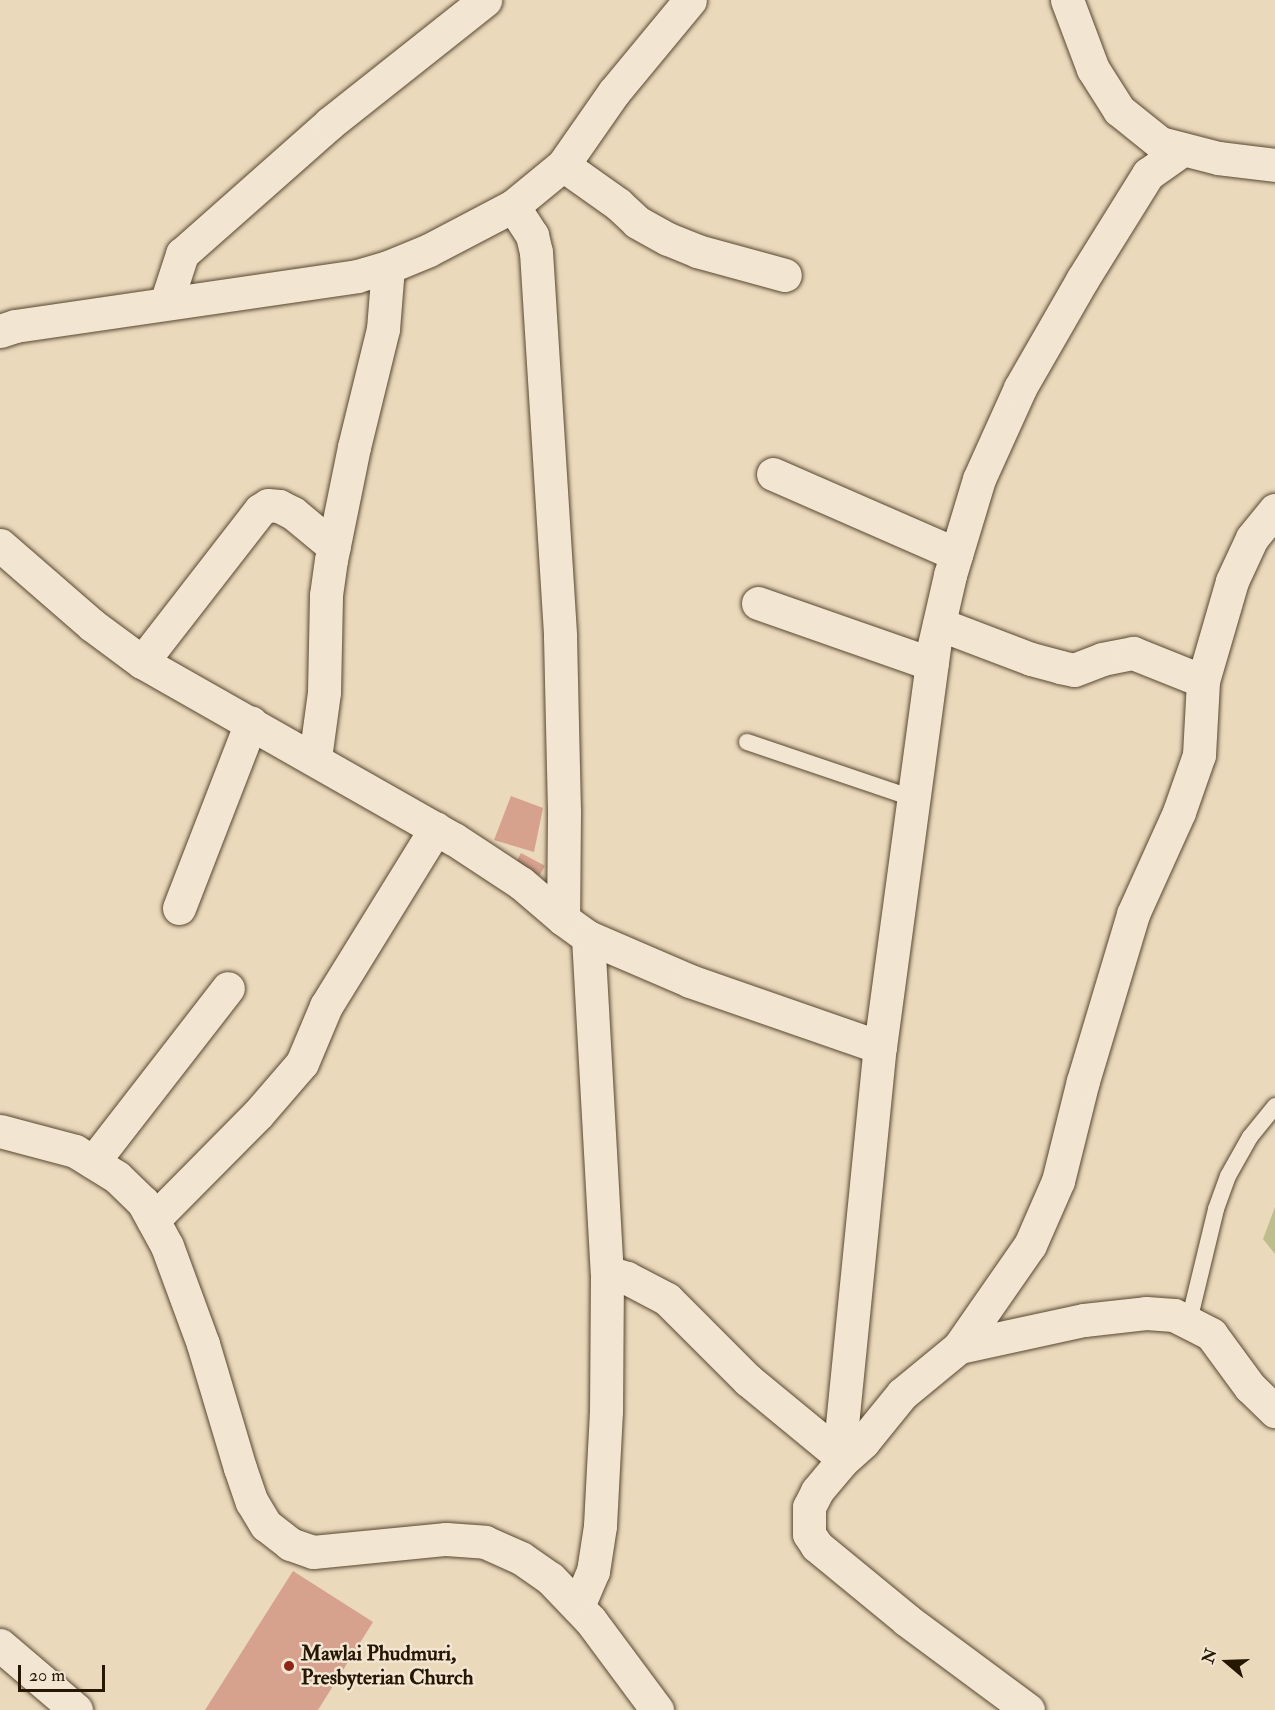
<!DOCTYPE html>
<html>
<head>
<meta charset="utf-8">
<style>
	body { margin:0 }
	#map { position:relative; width:1275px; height:1710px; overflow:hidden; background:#ebd9bc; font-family:"IM FELL Double Pica",serif }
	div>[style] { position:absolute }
	.green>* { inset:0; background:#bebd8c }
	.building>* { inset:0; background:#d6a18d; transform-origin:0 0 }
	.roads { filter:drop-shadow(0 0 2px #574830) drop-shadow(0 0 2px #574830) }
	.service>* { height:16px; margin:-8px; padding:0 8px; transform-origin:8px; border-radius:8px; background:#f2e6d3 }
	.minor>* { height:33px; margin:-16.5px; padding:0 16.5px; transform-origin:16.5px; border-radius:16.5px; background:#f2e6d3 }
	.tertiary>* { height:33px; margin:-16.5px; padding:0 16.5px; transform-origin:16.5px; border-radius:16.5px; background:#f2e6d3 }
	.dots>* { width:16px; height:16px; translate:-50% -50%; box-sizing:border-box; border:3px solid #f2e6d3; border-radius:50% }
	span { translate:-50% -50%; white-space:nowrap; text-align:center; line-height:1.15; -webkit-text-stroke:5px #f2e6d3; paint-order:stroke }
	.poi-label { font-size:21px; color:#261702; font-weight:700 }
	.left { translate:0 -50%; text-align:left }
	.north { position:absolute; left:1197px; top:1632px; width:60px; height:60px; -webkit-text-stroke:4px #f2e6d3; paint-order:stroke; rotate:289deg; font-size:16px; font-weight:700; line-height:24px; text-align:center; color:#261702 }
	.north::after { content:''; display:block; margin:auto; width:21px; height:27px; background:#261702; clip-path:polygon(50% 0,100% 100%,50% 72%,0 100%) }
	.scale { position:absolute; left:18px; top:1665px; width:87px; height:27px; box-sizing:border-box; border:3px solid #261702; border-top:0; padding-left:8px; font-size:18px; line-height:21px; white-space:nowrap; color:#261702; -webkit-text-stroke:4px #f2e6d3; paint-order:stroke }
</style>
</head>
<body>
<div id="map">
	<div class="green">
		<div style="clip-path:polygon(1275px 1207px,1275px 1254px,1263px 1239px)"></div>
	</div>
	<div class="building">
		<div style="clip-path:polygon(511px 796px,543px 808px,534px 852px,494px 840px)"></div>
		<div style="left:521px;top:853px;width:27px;height:11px;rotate:28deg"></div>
		<div style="clip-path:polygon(293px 1571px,373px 1622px,318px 1710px,205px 1710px)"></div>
	</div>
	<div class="roads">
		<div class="service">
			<div style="left:747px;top:742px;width:177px;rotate:18.7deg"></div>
			<div style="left:1189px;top:1321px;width:115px;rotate:-76.4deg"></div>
			<div style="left:1216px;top:1209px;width:35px;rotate:-70deg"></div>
			<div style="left:1228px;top:1176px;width:45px;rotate:-60.6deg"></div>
			<div style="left:1250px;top:1137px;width:40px;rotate:-51deg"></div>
		</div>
		<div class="minor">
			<div style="left:563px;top:165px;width:67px;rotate:35.3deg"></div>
			<div style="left:618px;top:204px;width:26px;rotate:43deg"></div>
			<div style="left:637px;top:222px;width:35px;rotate:29deg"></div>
			<div style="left:668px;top:239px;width:31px;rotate:22deg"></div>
			<div style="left:697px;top:251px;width:91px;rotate:15.3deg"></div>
			<div style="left:513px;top:206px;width:35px;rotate:57deg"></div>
			<div style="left:532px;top:235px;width:17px;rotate:77deg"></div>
			<div style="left:536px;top:252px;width:385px;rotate:86.4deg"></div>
			<div style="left:560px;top:636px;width:176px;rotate:88.7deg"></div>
			<div style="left:564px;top:812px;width:107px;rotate:90.5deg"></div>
			<div style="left:563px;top:919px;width:31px;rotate:36deg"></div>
			<div style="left:588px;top:937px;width:336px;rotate:86.8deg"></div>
			<div style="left:607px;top:1272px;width:139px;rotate:90.4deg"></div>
			<div style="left:606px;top:1411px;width:115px;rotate:93deg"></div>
			<div style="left:600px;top:1526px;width:46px;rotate:98.8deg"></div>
			<div style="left:593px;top:1571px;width:39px;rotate:113deg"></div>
			<div style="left:166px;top:303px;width:52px;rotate:-71.9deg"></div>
			<div style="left:182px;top:254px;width:198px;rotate:-41.5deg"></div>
			<div style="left:330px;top:123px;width:198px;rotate:-38.4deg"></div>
			<div style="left:773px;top:474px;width:200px;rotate:23.6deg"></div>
			<div style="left:0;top:545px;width:122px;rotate:41deg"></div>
			<div style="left:92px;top:625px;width:62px;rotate:36.5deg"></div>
			<div style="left:142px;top:662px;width:359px;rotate:29.6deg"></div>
			<div style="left:454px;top:839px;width:80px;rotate:33.3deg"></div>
			<div style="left:521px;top:883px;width:55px;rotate:40.6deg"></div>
			<div style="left:758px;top:603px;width:184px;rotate:19.3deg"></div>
			<div style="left:939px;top:624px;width:98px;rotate:20.8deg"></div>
			<div style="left:1031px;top:659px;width:30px;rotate:15deg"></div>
			<div style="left:1060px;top:667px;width:14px;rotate:12deg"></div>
			<div style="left:1074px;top:670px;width:30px;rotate:-21deg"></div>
			<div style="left:1102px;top:659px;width:32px;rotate:-11deg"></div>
			<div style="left:1133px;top:653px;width:75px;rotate:21.8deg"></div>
			<div style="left:142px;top:662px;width:192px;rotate:-52.2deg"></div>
			<div style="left:260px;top:510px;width:9px;rotate:-32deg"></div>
			<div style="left:268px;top:505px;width:11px;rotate:5deg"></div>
			<div style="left:279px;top:506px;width:16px;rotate:27deg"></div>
			<div style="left:293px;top:513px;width:53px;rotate:39.7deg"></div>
			<div style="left:315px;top:758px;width:67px;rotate:-82.2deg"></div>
			<div style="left:324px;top:692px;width:97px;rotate:-88.8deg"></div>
			<div style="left:326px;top:595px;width:35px;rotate:-82deg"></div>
			<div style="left:331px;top:560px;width:115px;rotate:-78.5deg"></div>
			<div style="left:354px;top:447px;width:122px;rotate:-76.2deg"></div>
			<div style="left:383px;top:329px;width:62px;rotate:-85.4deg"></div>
			<div style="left:179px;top:908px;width:199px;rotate:-68.8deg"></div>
			<div style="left:588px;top:937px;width:111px;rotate:23.3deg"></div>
			<div style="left:690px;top:981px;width:201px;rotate:19.2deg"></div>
			<div style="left:0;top:1131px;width:78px;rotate:14.9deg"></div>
			<div style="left:75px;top:1151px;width:49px;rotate:31.8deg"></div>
			<div style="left:117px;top:1177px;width:36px;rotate:44deg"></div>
			<div style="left:143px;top:1202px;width:50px;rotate:61.4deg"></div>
			<div style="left:167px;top:1246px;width:104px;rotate:69.8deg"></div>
			<div style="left:203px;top:1344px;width:129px;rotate:73.4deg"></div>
			<div style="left:240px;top:1468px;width:36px;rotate:71deg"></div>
			<div style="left:252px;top:1502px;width:27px;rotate:59deg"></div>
			<div style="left:266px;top:1525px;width:31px;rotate:38deg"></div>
			<div style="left:290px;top:1544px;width:24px;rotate:19deg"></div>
			<div style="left:313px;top:1552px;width:134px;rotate:-5.6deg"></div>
			<div style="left:446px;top:1539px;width:39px;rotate:4deg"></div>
			<div style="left:485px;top:1542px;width:39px;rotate:24deg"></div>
			<div style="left:521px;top:1558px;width:35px;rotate:35deg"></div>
			<div style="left:550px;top:1578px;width:59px;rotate:46.4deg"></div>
			<div style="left:591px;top:1621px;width:111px;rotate:53.4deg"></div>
			<div style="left:93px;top:1162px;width:220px;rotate:-52.2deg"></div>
			<div style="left:153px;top:1220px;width:149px;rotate:-45.3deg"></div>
			<div style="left:258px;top:1114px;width:67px;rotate:-49.2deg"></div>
			<div style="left:302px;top:1063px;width:62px;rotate:-67.2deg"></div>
			<div style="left:326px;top:1006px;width:209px;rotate:-58.3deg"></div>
			<div style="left:607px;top:1272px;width:21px;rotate:17deg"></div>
			<div style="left:627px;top:1278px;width:45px;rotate:27.7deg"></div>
			<div style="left:667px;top:1299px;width:115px;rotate:45deg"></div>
			<div style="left:748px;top:1380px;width:118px;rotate:39.5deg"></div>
			<div style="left:959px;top:1347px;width:128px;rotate:-12.2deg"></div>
			<div style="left:1084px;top:1320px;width:62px;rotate:-6.4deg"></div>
			<div style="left:1146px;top:1313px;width:28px;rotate:4deg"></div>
			<div style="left:1174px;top:1315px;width:42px;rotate:27.2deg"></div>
			<div style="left:1211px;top:1334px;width:66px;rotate:53.7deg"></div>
			<div style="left:1250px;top:1387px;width:35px;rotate:44deg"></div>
			<div style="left:841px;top:1462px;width:7px;rotate:-106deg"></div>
			<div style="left:839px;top:1455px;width:410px;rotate:-84.3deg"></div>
			<div style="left:880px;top:1047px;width:406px;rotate:-82.3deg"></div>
			<div style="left:934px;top:645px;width:72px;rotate:-77.1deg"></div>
			<div style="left:950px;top:575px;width:100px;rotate:-73.2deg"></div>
			<div style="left:979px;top:479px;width:100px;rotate:-65.7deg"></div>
			<div style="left:1020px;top:388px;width:125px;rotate:-60.1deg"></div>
			<div style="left:1082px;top:280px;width:125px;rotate:-58.1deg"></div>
			<div style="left:1148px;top:174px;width:42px;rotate:-35.2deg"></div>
			<div style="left:0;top:1645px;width:100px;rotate:40.5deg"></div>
			<div style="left:1028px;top:1710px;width:151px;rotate:-143.4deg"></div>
			<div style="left:907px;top:1620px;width:117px;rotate:-140.6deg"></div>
			<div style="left:817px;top:1546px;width:14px;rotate:-124deg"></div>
			<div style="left:809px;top:1534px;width:27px;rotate:-90deg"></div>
			<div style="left:809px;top:1507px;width:18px;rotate:-63deg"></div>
			<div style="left:817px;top:1491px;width:38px;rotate:-50deg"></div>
			<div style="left:841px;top:1462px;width:30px;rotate:-42deg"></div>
			<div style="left:863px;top:1442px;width:62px;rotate:-50.9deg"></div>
			<div style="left:902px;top:1394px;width:74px;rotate:-39.5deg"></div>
			<div style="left:959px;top:1347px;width:124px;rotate:-55.2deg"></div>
			<div style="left:1030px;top:1245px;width:70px;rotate:-66.4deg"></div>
			<div style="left:1058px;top:1181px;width:103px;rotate:-76deg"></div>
			<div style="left:1083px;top:1081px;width:174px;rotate:-73.3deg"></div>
			<div style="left:1133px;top:914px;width:112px;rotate:-65.7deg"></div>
			<div style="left:1179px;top:812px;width:60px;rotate:-70.7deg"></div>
			<div style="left:1199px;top:755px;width:74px;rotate:-86.9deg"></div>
			<div style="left:1203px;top:681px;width:104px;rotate:-73.8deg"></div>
			<div style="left:1232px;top:581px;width:47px;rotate:-65.1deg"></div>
			<div style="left:1252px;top:538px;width:36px;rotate:-51deg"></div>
		</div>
		<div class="tertiary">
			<div style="left:1067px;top:0;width:74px;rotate:69.4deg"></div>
			<div style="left:1093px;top:69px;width:49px;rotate:57.6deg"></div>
			<div style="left:1119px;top:110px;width:53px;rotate:38.8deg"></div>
			<div style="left:1160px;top:143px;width:60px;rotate:14.5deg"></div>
			<div style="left:1218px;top:158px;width:57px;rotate:7deg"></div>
			<div style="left:0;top:331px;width:16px;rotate:-18deg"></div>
			<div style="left:15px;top:326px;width:346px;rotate:-8.3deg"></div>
			<div style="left:357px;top:276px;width:32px;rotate:-16deg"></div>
			<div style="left:388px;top:267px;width:44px;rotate:-22.5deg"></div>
			<div style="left:429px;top:250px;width:95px;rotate:-27.6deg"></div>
			<div style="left:513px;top:206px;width:65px;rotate:-39.4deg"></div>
			<div style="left:563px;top:165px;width:89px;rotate:-55.1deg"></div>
			<div style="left:614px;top:92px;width:119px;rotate:-50.4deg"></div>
		</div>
	</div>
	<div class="dots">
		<div style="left:289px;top:1666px;background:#8f2418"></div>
	</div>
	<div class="poi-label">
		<span class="left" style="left:301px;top:1666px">Mawlai Phudmuri,<br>Presbyterian Church</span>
	</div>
	<div class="north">N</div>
	<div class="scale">20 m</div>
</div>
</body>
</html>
